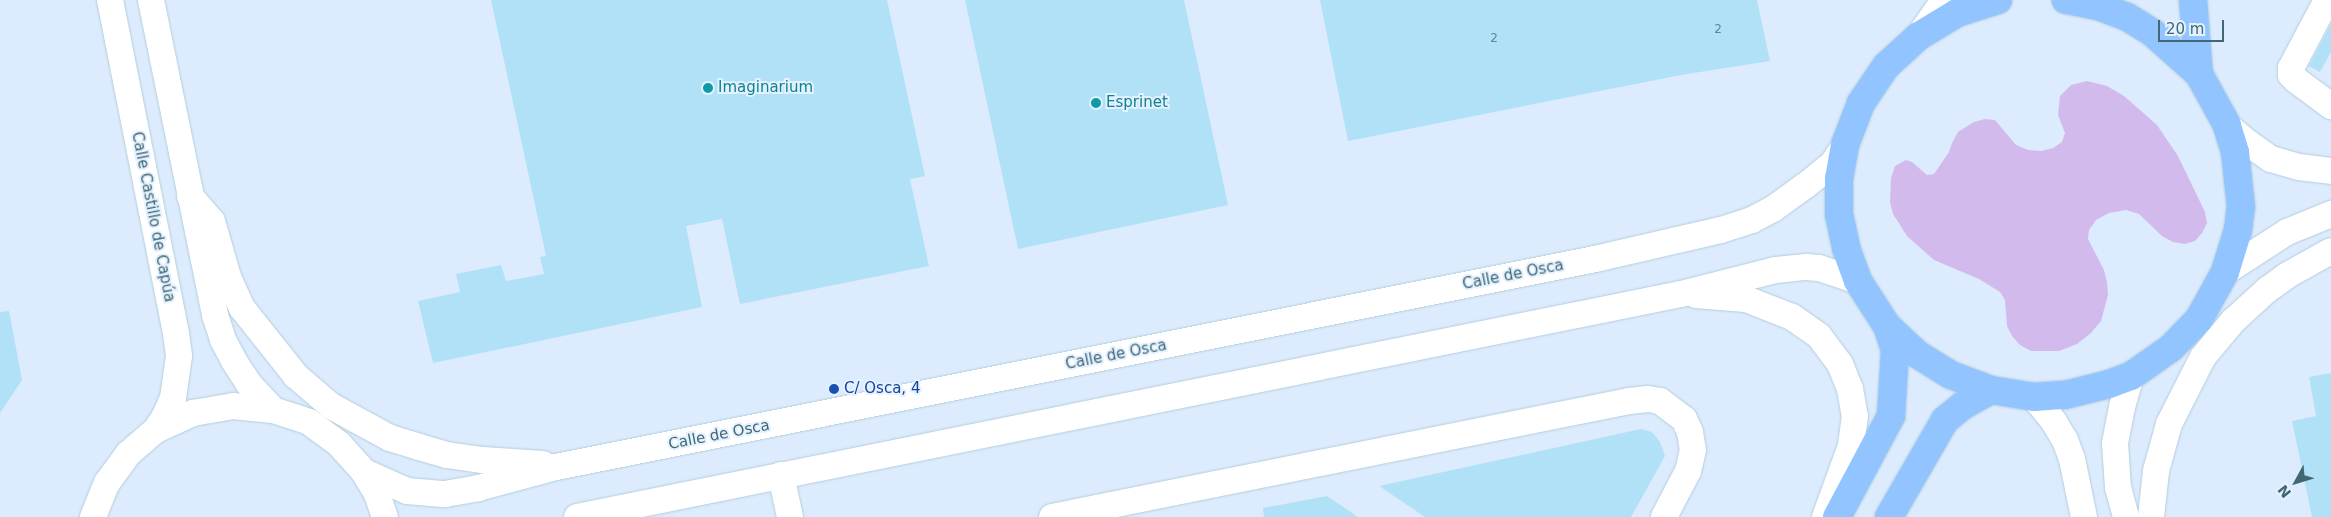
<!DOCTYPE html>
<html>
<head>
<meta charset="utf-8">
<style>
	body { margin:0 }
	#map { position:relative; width:2331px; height:517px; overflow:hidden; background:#dcecfe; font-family:"DejaVu Sans",sans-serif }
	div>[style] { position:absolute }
	.green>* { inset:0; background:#d3baec }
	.building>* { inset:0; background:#b1e1f6 }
	.roads { filter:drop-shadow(0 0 1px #b3cddd) drop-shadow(0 0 1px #b3cddd) }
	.minor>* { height:26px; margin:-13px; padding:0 13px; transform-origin:13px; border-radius:13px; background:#fff }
	.major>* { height:28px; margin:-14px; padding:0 14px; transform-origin:14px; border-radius:14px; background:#92c5ff }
	.dots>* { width:14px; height:14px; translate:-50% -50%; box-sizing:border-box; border:2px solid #e4f1ff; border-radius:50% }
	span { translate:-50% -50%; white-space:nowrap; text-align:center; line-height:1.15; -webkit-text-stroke:4px #e4f1ff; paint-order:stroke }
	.number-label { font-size:12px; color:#5e8695 }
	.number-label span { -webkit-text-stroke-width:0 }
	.culture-label { font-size:15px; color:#0d838f }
	.left { translate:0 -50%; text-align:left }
	.street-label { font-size:15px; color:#436875 }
	.transit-label { font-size:15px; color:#164399 }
	.north { position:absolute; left:2271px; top:457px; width:50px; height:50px; -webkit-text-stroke:4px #e4f1ff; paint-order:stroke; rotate:231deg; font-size:14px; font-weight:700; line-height:20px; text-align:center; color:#436875 }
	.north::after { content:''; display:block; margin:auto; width:18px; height:22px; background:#436875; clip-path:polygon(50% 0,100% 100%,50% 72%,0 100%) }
	.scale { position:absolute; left:2158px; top:20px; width:66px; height:22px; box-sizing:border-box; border:2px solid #436875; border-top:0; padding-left:6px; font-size:15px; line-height:18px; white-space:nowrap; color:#436875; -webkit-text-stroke:4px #e4f1ff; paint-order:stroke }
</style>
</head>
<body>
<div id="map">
	<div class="green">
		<div style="clip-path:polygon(2087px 81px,2107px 86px,2124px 96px,2157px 125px,2178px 156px,2205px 212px,2207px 223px,2202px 233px,2195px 241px,2185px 244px,2173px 242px,2162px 236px,2139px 214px,2126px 210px,2109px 213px,2096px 220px,2089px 230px,2088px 239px,2104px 270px,2107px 282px,2108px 295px,2101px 321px,2091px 333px,2077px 344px,2059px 351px,2031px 351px,2020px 345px,2012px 336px,2007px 326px,2005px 300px,2000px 292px,1979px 279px,1934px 260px,1907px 236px,1893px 214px,1890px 202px,1891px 178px,1895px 166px,1906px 160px,1912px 162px,1927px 175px,1934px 174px,1949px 152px,1952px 143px,1958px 132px,1974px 122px,1985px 119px,1995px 120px,2016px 145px,2028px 150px,2041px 151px,2053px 148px,2062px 142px,2065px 133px,2058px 115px,2060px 96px,2071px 85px)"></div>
	</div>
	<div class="building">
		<div style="clip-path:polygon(491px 0,887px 0,925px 176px,910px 179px,929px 266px,740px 304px,722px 219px,686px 226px,702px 307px,433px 363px,418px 301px,460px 292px,456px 274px,501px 265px,506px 281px,544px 274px,540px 257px,546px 256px)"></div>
		<div style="clip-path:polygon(965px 0,1184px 0,1228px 205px,1018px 249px)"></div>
		<div style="clip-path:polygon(1320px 0,1757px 0,1770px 61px,1681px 75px,1348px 141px)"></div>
		<div style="clip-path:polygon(2331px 24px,2331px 52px,2320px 72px,2309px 66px)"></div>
		<div style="clip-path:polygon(9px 311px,22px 380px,0 413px,0 312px)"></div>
		<div style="clip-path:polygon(2331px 373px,2331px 517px,2312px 517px,2292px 421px,2316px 416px,2309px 377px)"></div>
		<div style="clip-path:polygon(1641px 429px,1652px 432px,1660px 442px,1665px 456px,1631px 517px,1425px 517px,1379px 486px)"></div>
		<div style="clip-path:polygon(1327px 496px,1358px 517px,1264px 517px,1263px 508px)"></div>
	</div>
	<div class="roads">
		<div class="minor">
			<div style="left:110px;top:0;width:340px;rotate:78.8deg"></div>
			<div style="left:176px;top:334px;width:22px;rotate:82deg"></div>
			<div style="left:179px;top:356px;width:42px;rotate:98.1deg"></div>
			<div style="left:173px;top:398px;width:20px;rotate:114deg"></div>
			<div style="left:165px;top:416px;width:17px;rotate:123deg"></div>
			<div style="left:151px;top:0;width:321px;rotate:78.5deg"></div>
			<div style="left:215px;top:315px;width:26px;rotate:72deg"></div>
			<div style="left:223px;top:340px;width:24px;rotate:62deg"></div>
			<div style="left:234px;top:361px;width:27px;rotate:57deg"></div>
			<div style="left:249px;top:384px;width:35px;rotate:47deg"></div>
			<div style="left:2327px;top:0;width:77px;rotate:117.9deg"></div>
			<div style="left:2291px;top:68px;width:7px;rotate:90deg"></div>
			<div style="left:2291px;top:75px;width:7px;rotate:45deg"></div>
			<div style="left:2296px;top:80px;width:44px;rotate:36.6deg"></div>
			<div style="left:1919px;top:36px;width:39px;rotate:-55deg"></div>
			<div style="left:1941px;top:4px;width:4px;rotate:-76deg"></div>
			<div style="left:2227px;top:125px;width:28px;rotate:41deg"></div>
			<div style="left:2248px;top:143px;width:28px;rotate:35deg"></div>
			<div style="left:2271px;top:159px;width:29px;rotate:16deg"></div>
			<div style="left:2299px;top:167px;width:32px;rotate:7deg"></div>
			<div style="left:190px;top:196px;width:33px;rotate:49deg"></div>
			<div style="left:212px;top:221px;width:58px;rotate:74.1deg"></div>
			<div style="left:228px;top:277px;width:34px;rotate:66deg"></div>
			<div style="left:242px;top:308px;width:87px;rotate:51.5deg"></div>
			<div style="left:296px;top:376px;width:46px;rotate:40.6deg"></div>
			<div style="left:331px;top:406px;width:67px;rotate:28.5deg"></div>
			<div style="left:390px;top:438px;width:30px;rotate:17deg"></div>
			<div style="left:419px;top:447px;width:29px;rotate:16deg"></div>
			<div style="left:447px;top:455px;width:36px;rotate:8deg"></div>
			<div style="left:483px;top:460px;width:60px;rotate:3.8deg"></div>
			<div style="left:2225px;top:272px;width:74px;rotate:-32.8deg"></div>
			<div style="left:2287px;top:232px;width:48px;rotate:-22.2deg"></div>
			<div style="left:1696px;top:295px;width:50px;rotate:4.6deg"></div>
			<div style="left:1746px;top:299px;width:49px;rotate:21.4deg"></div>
			<div style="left:1792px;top:317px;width:33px;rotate:35deg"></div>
			<div style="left:1819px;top:336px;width:35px;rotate:53deg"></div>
			<div style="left:1840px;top:364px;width:27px;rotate:68deg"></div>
			<div style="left:1850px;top:389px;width:27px;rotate:80deg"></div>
			<div style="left:1855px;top:416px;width:30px;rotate:98deg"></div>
			<div style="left:1851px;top:446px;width:76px;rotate:110.1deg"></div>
			<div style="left:2034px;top:397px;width:32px;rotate:51deg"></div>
			<div style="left:2054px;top:422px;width:21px;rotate:59deg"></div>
			<div style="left:2065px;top:440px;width:20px;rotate:70deg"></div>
			<div style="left:2072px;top:459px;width:59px;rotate:78.3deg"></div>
			<div style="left:364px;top:472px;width:47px;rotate:23.8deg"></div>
			<div style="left:407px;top:491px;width:38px;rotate:5deg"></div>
			<div style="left:445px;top:494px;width:34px;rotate:-10deg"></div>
			<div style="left:478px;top:488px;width:81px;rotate:-15.1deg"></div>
			<div style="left:556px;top:467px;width:1060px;rotate:-11.32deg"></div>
			<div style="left:1595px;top:259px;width:129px;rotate:-13deg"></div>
			<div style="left:1721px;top:230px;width:33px;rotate:-18deg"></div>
			<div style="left:1752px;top:220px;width:24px;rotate:-28deg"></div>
			<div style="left:1773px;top:209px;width:39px;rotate:-36deg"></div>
			<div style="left:1805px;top:186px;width:36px;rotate:-39deg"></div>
			<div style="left:1833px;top:163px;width:22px;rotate:-56deg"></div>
			<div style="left:781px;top:475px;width:43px;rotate:77.9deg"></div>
			<div style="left:93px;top:517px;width:37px;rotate:-68deg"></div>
			<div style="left:107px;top:483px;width:36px;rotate:-54deg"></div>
			<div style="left:128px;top:454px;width:37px;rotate:-41deg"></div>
			<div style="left:156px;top:430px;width:41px;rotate:-24.7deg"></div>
			<div style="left:193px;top:413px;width:41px;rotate:-9.9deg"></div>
			<div style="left:233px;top:406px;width:40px;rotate:5.7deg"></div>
			<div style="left:273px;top:410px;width:38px;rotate:18deg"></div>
			<div style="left:309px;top:422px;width:37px;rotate:36deg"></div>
			<div style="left:339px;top:444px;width:38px;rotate:48deg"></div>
			<div style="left:364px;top:472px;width:26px;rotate:59deg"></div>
			<div style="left:377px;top:494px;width:24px;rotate:71deg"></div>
			<div style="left:577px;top:517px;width:1126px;rotate:-11.42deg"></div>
			<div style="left:1681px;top:294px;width:98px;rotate:-14.2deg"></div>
			<div style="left:1776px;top:270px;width:30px;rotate:-6deg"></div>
			<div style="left:1806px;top:267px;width:13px;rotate:4deg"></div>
			<div style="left:1819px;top:268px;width:41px;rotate:18.4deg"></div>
			<div style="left:1052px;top:517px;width:589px;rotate:-11.37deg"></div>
			<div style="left:1629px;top:401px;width:19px;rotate:-6deg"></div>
			<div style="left:1648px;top:399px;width:12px;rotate:9deg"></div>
			<div style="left:1660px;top:401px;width:30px;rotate:37deg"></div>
			<div style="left:1684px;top:419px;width:14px;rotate:65deg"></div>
			<div style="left:1690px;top:432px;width:18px;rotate:81deg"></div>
			<div style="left:1693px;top:450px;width:22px;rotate:103deg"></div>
			<div style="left:1688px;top:471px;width:52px;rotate:117.6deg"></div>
			<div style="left:2126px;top:517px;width:30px;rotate:-105deg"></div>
			<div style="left:2118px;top:488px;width:45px;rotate:-93.8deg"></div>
			<div style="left:2115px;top:443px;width:37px;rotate:-79deg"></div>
			<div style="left:2122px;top:407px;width:32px;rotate:-74deg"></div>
			<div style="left:2151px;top:517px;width:46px;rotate:-83.8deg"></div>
			<div style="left:2156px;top:471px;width:49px;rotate:-74.5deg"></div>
			<div style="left:2169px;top:424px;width:75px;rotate:-63.1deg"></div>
			<div style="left:2203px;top:357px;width:47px;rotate:-50.2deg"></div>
			<div style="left:2233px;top:321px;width:46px;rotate:-42.4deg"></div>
			<div style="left:2267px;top:290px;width:24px;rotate:-36deg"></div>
			<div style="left:2286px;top:276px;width:51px;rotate:-29.1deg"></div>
		</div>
		<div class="major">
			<div style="left:1998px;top:0;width:43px;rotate:162.4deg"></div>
			<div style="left:1957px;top:13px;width:44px;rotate:148.8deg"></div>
			<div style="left:1919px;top:36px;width:45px;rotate:137.7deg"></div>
			<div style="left:1886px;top:66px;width:45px;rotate:124deg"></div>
			<div style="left:1861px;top:103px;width:45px;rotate:110.9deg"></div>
			<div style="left:1845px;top:145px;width:35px;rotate:100deg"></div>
			<div style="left:1839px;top:179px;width:35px;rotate:90deg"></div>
			<div style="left:1839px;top:214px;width:35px;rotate:78deg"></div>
			<div style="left:1846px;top:248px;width:35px;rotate:70deg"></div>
			<div style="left:1858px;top:281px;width:54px;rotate:57.2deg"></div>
			<div style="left:1887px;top:326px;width:41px;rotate:43deg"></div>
			<div style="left:1917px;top:354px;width:40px;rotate:32deg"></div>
			<div style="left:1951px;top:375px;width:43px;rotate:20.6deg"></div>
			<div style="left:1991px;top:390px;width:44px;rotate:9.2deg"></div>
			<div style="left:2034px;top:397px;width:31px;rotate:-4deg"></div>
			<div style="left:2065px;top:395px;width:45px;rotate:-14deg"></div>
			<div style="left:2109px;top:384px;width:23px;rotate:-20deg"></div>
			<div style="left:2131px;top:376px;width:49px;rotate:-35deg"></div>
			<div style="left:2171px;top:348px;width:40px;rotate:-46deg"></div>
			<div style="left:2199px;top:319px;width:54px;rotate:-61deg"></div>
			<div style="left:2225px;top:272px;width:44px;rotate:-72.8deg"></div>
			<div style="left:2238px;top:230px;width:23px;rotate:-83deg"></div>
			<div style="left:2241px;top:207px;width:55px;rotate:-96.2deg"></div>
			<div style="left:2235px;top:152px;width:28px;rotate:-107deg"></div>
			<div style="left:2227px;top:125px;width:58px;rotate:-118.8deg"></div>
			<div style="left:2199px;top:74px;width:62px;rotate:-138.3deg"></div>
			<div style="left:2153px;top:33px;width:31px;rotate:-148deg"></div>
			<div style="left:2127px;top:17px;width:31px;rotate:-159deg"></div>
			<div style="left:2098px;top:6px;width:33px;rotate:-169deg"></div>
			<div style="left:2193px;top:0;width:74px;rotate:85.4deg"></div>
			<div style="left:1837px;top:517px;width:115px;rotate:-61.9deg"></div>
			<div style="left:1891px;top:416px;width:66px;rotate:-86.5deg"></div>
			<div style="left:1895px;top:350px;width:25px;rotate:-108deg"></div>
			<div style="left:1889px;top:517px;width:112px;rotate:-60deg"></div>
			<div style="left:1945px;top:420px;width:22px;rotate:-39deg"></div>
			<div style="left:1962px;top:406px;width:33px;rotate:-29deg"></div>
		</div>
	</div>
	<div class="dots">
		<div style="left:708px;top:88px;background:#0f9aa8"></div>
		<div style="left:1096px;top:103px;background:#0f9aa8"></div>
		<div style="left:834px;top:389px;background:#1a4fb4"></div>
	</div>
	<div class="number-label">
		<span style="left:1718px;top:30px">2</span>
		<span style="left:1494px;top:39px">2</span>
	</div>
	<div class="culture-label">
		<span class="left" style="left:718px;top:88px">Imaginarium</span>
		<span class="left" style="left:1106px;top:103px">Esprinet</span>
	</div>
	<div class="street-label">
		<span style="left:153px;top:217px;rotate:79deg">Calle Castillo de Capúa</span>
		<span style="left:1513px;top:275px;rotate:-11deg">Calle de Osca</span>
		<span style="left:1116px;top:355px;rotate:-11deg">Calle de Osca</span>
		<span style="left:719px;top:435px;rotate:-11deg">Calle de Osca</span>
	</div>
	<div class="transit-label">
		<span class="left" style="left:844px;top:389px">C/ Osca, 4</span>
	</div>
	<div class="north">N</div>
	<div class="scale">20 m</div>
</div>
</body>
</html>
